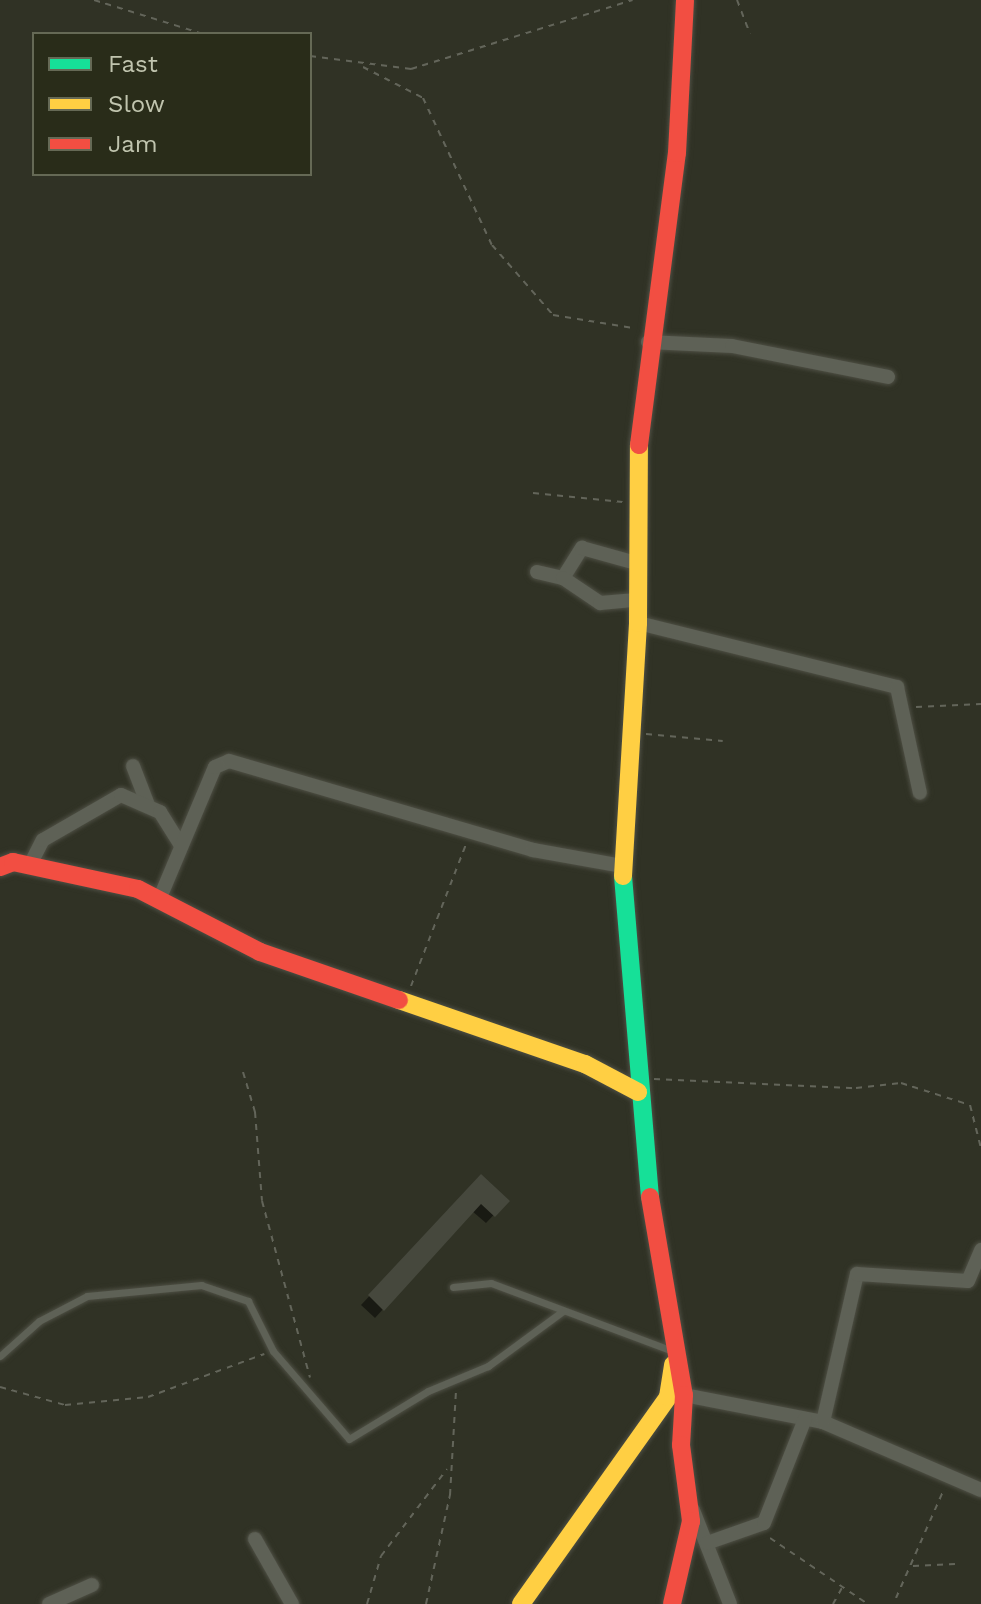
<!DOCTYPE html>
<html>
<head>
<meta charset="utf-8">
<style>
	body { margin:0 }
	#map { position:relative; width:981px; height:1604px; overflow:hidden; background:#303225; font-family:"Work Sans",sans-serif }
	div>[style] { position:absolute }
	.shadow>* { inset:0; background:#0007 }
	.building>* { inset:0; background:#46483d }
	.path>* { height:2px; margin-top:-1px; transform-origin:0; background:repeating-linear-gradient(90deg,#63655a 0 6px,transparent 0 12px) }
	.roads { filter:drop-shadow(0 0 2px #4e4f44) drop-shadow(0 0 2px #4e4f44) }
	.lane>* { height:7px; margin:-3.5px; padding:0 3.5px; transform-origin:3.5px; border-radius:3.5px; background:#5e6156 }
	.street>* { height:14px; margin:-7px; padding:0 7px; transform-origin:7px; border-radius:7px; background:#5e6156 }
	.fast>* { height:18px; margin:-9px; padding:0 9px; transform-origin:9px; border-radius:9px; background:#16e098 }
	.slow>* { height:18px; margin:-9px; padding:0 9px; transform-origin:9px; border-radius:9px; background:#ffcf43 }
	.jam>* { height:18px; margin:-9px; padding:0 9px; transform-origin:9px; border-radius:9px; background:#f24e42 }
	span { translate:-50% -50%; white-space:nowrap; text-align:center; line-height:1.15; -webkit-text-stroke:8px #292c19; paint-order:stroke }
	.legend { position:absolute; left:32px; top:32px; width:280px; height:144px; box-sizing:border-box; background:#292c19; border:2px solid #656955; margin:0; padding:10px 14px; list-style:none; font-size:24px; color:#c0c4ae }
	.legend li { display:flex; align-items:center; gap:16px; height:40px }
	.legend b { width:40px; border:2px solid #656955 }
</style>
</head>
<body>
<div id="map">
	<div class="shadow">
		<div style="clip-path:polygon(481px 1177px,507px 1201px,486px 1223px,472px 1211px,375px 1318px,361px 1305px)"></div>
	</div>
	<div class="building">
		<div style="clip-path:polygon(481px 1174px,510px 1201px,495px 1217px,481px 1204px,384px 1311px,368px 1295px)"></div>
	</div>
	<div class="path">
		<div style="left:94px;top:0;width:114px;rotate:17.3deg"></div>
		<div style="left:737px;top:0;width:36px;rotate:69deg"></div>
		<div style="left:310px;top:56px;width:102px;rotate:7.3deg"></div>
		<div style="left:411px;top:69px;width:232px;rotate:-17.3deg"></div>
		<div style="left:363px;top:67px;width:68px;rotate:27.3deg"></div>
		<div style="left:423px;top:98px;width:162px;rotate:64.9deg"></div>
		<div style="left:492px;top:245px;width:93px;rotate:48.9deg"></div>
		<div style="left:553px;top:315px;width:81px;rotate:9.2deg"></div>
		<div style="left:533px;top:493px;width:90px;rotate:5.7deg"></div>
		<div style="left:916px;top:707px;width:65px;rotate:-2.6deg"></div>
		<div style="left:646px;top:734px;width:77px;rotate:5.2deg"></div>
		<div style="left:411px;top:986px;width:152px;rotate:-68.8deg"></div>
		<div style="left:243px;top:1072px;width:42px;rotate:73.3deg"></div>
		<div style="left:255px;top:1112px;width:89px;rotate:85.5deg"></div>
		<div style="left:262px;top:1201px;width:183px;rotate:74.8deg"></div>
		<div style="left:654px;top:1079px;width:202px;rotate:2.6deg"></div>
		<div style="left:856px;top:1088px;width:45px;rotate:-6.3deg"></div>
		<div style="left:901px;top:1083px;width:72px;rotate:17.7deg"></div>
		<div style="left:970px;top:1105px;width:44px;rotate:75.7deg"></div>
		<div style="left:0;top:1387px;width:67px;rotate:15.5deg"></div>
		<div style="left:65px;top:1405px;width:83px;rotate:-5.5deg"></div>
		<div style="left:148px;top:1397px;width:124px;rotate:-20.3deg"></div>
		<div style="left:770px;top:1538px;width:118px;rotate:34deg"></div>
		<div style="left:913px;top:1566px;width:42px;rotate:-2.7deg"></div>
		<div style="left:896px;top:1598px;width:119px;rotate:-66.2deg"></div>
		<div style="left:367px;top:1604px;width:50px;rotate:-73.7deg"></div>
		<div style="left:381px;top:1556px;width:109px;rotate:-52.8deg"></div>
		<div style="left:426px;top:1604px;width:112px;rotate:-77.6deg"></div>
		<div style="left:450px;top:1495px;width:105px;rotate:-86.7deg"></div>
		<div style="left:833px;top:1604px;width:18px;rotate:-61deg"></div>
	</div>
	<div class="roads">
		<div class="lane">
			<div style="left:453px;top:1287px;width:38px;rotate:-6deg"></div>
			<div style="left:491px;top:1283px;width:194px;rotate:20.5deg"></div>
			<div style="left:0;top:1356px;width:52px;rotate:-41.9deg"></div>
			<div style="left:39px;top:1321px;width:54px;rotate:-27.5deg"></div>
			<div style="left:87px;top:1296px;width:115px;rotate:-5.5deg"></div>
			<div style="left:201px;top:1285px;width:50px;rotate:18.8deg"></div>
			<div style="left:248px;top:1301px;width:56px;rotate:63.4deg"></div>
			<div style="left:273px;top:1351px;width:116px;rotate:49.2deg"></div>
			<div style="left:349px;top:1439px;width:92px;rotate:-31.3deg"></div>
			<div style="left:428px;top:1391px;width:65px;rotate:-22.6deg"></div>
			<div style="left:488px;top:1366px;width:93px;rotate:-36.3deg"></div>
		</div>
		<div class="street">
			<div style="left:648px;top:342px;width:84px;rotate:2.7deg"></div>
			<div style="left:732px;top:346px;width:159px;rotate:11.2deg"></div>
			<div style="left:537px;top:572px;width:27px;rotate:13deg"></div>
			<div style="left:563px;top:578px;width:36px;rotate:-58deg"></div>
			<div style="left:582px;top:548px;width:56px;rotate:15.5deg"></div>
			<div style="left:563px;top:578px;width:45px;rotate:34deg"></div>
			<div style="left:600px;top:603px;width:36px;rotate:-5deg"></div>
			<div style="left:638px;top:623px;width:267px;rotate:13.9deg"></div>
			<div style="left:897px;top:687px;width:108px;rotate:77.8deg"></div>
			<div style="left:133px;top:766px;width:40px;rotate:69deg"></div>
			<div style="left:30px;top:865px;width:28px;rotate:-63deg"></div>
			<div style="left:43px;top:840px;width:90px;rotate:-30deg"></div>
			<div style="left:121px;top:795px;width:43px;rotate:23.6deg"></div>
			<div style="left:160px;top:812px;width:39px;rotate:58deg"></div>
			<div style="left:159px;top:900px;width:144px;rotate:-67.2deg"></div>
			<div style="left:215px;top:767px;width:15px;rotate:-23deg"></div>
			<div style="left:229px;top:761px;width:317px;rotate:16.3deg"></div>
			<div style="left:533px;top:850px;width:90px;rotate:10.2deg"></div>
			<div style="left:684px;top:1395px;width:142px;rotate:11deg"></div>
			<div style="left:823px;top:1422px;width:172px;rotate:23.3deg"></div>
			<div style="left:823px;top:1422px;width:152px;rotate:-77.1deg"></div>
			<div style="left:857px;top:1274px;width:111px;rotate:3.6deg"></div>
			<div style="left:968px;top:1281px;width:34px;rotate:-67deg"></div>
			<div style="left:693px;top:1510px;width:101px;rotate:68.5deg"></div>
			<div style="left:255px;top:1539px;width:75px;rotate:60.4deg"></div>
			<div style="left:707px;top:1543px;width:60px;rotate:-19.3deg"></div>
			<div style="left:764px;top:1523px;width:112px;rotate:-68.5deg"></div>
			<div style="left:49px;top:1604px;width:47px;rotate:-23.8deg"></div>
		</div>
		<div class="fast">
			<div style="left:623px;top:876px;width:322px;rotate:85.2deg"></div>
		</div>
		<div class="slow">
			<div style="left:623px;top:876px;width:253px;rotate:-86.6deg"></div>
			<div style="left:638px;top:623px;width:178px;rotate:-89.7deg"></div>
			<div style="left:399px;top:1000px;width:197px;rotate:19deg"></div>
			<div style="left:585px;top:1064px;width:60px;rotate:27.8deg"></div>
			<div style="left:521px;top:1604px;width:254px;rotate:-54.6deg"></div>
			<div style="left:668px;top:1397px;width:33px;rotate:-81deg"></div>
		</div>
		<div class="jam">
			<div style="left:639px;top:445px;width:294px;rotate:-82.6deg"></div>
			<div style="left:677px;top:153px;width:153px;rotate:-87deg"></div>
			<div style="left:0;top:867px;width:14px;rotate:-21deg"></div>
			<div style="left:13px;top:862px;width:128px;rotate:12.2deg"></div>
			<div style="left:138px;top:889px;width:137px;rotate:27.3deg"></div>
			<div style="left:260px;top:952px;width:147px;rotate:19.1deg"></div>
			<div style="left:650px;top:1197px;width:201px;rotate:80.3deg"></div>
			<div style="left:684px;top:1395px;width:50px;rotate:93.4deg"></div>
			<div style="left:681px;top:1445px;width:77px;rotate:82.5deg"></div>
			<div style="left:691px;top:1521px;width:85px;rotate:102.9deg"></div>
		</div>
	</div>
	<ul class="legend">
	<li><b style="height:10px;background:#16e098"></b>Fast</li>
	<li><b style="height:10px;background:#ffcf43"></b>Slow</li>
	<li><b style="height:10px;background:#f24e42"></b>Jam</li>
	</ul>
</div>
</body>
</html>
